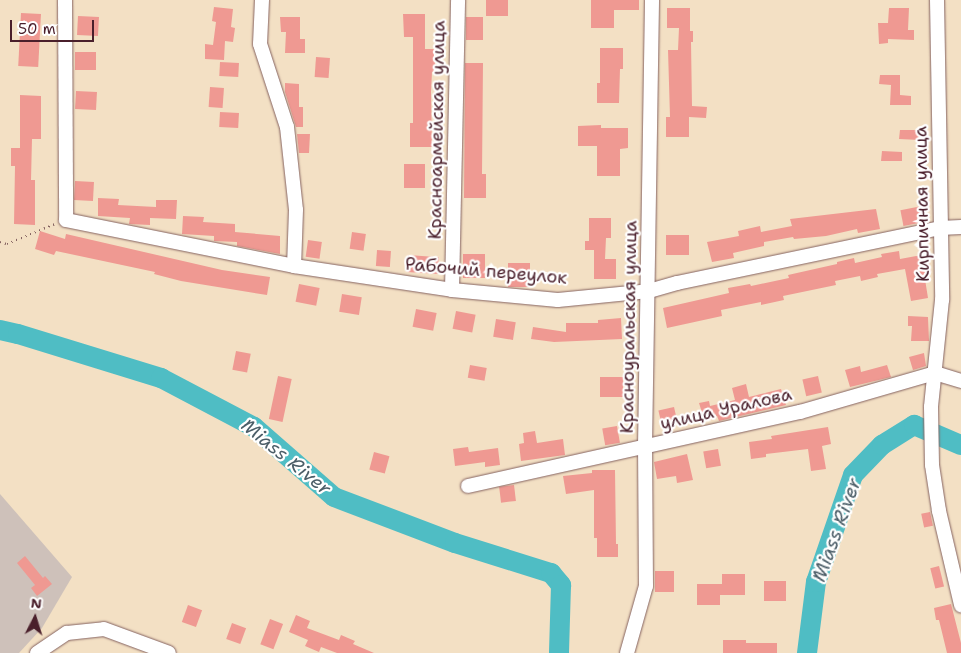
<!DOCTYPE html>
<html>
<head>
<meta charset="utf-8">
<style>
	body { margin:0 }
	#map { position:relative; width:961px; height:653px; overflow:hidden; background:#f3e0c4; font-family:"Shantell Sans",sans-serif }
	div>[style] { position:absolute }
	.industrial>* { inset:0; background:#cec1ba }
	.river>* { height:20px; margin:-10px; padding:0 10px; transform-origin:10px; border-radius:10px; background:#4fbdc4 }
	.building>* { inset:0; background:#ef9992; transform-origin:0 0 }
	.path>* { height:2px; margin-top:-1px; transform-origin:0; background:repeating-linear-gradient(90deg,#856361 0 1px,transparent 0 5px) }
	.roads { filter:drop-shadow(0 0 1px #856361) drop-shadow(0 0 1px #856361) }
	.minor>* { height:14px; margin:-7px; padding:0 7px; transform-origin:7px; border-radius:7px; background:#fff }
	span { translate:-50% -50%; white-space:nowrap; text-align:center; line-height:1.15; -webkit-text-stroke:4.5px #fff; paint-order:stroke }
	.street-label { font-size:18px; color:#4a1f2b }
	.water-label { font-size:19px; color:#4c5e68; font-style:italic }
	.north { position:absolute; left:10px; top:593px; width:50px; height:50px; -webkit-text-stroke:4px #fff; paint-order:stroke; rotate:5deg; font-size:14px; font-weight:700; line-height:20px; text-align:center; color:#4a1f2b }
	.north::after { content:''; display:block; margin:auto; width:18px; height:22px; background:#4a1f2b; clip-path:polygon(50% 0,100% 100%,50% 72%,0 100%) }
	.scale { position:absolute; left:10px; top:20px; width:84px; height:22px; box-sizing:border-box; border:2px solid #4a1f2b; border-top:0; padding-left:6px; font-size:15px; line-height:18px; white-space:nowrap; color:#4a1f2b; -webkit-text-stroke:4px #fff; paint-order:stroke }
</style>
</head>
<body>
<div id="map">
	<div class="industrial">
		<div style="clip-path:polygon(0 494px,72px 577px,42px 628px,19px 653px,0 653px)"></div>
	</div>
	<div class="river">
		<div style="left:0;top:330px;width:18px;rotate:13deg"></div>
		<div style="left:18px;top:334px;width:150px;rotate:17.1deg"></div>
		<div style="left:161px;top:378px;width:105px;rotate:27.8deg"></div>
		<div style="left:254px;top:427px;width:106px;rotate:41.2deg"></div>
		<div style="left:334px;top:497px;width:129px;rotate:20.8deg"></div>
		<div style="left:455px;top:543px;width:101px;rotate:17.4deg"></div>
		<div style="left:551px;top:573px;width:16px;rotate:50deg"></div>
		<div style="left:561px;top:585px;width:68px;rotate:91.7deg"></div>
		<div style="left:807px;top:653px;width:72px;rotate:-82.8deg"></div>
		<div style="left:816px;top:582px;width:113px;rotate:-70.9deg"></div>
		<div style="left:853px;top:475px;width:42px;rotate:-46deg"></div>
		<div style="left:882px;top:445px;width:38px;rotate:-32deg"></div>
		<div style="left:914px;top:425px;width:51px;rotate:23.1deg"></div>
	</div>
	<div class="building">
		<div style="left:486px;top:0;width:22px;height:16px"></div>
		<div style="clip-path:polygon(591px 0,639px 0,639px 10px,614px 10px,614px 28px,591px 28px)"></div>
		<div style="clip-path:polygon(214px 7px,233px 9px,231px 27px,235px 28px,233px 42px,225px 41px,224px 60px,205px 59px,205px 44px,213px 45px,216px 22px,212px 21px)"></div>
		<div style="clip-path:polygon(667px 8px,690px 8px,690px 31px,693px 31px,693px 42px,691px 42px,692px 106px,707px 107px,706px 118px,689px 117px,689px 137px,666px 137px,666px 117px,670px 117px,668px 50px,678px 50px,679px 28px,667px 28px)"></div>
		<div style="clip-path:polygon(889px 8px,909px 8px,908px 30px,914px 30px,914px 40px,888px 39px,888px 43px,879px 44px,878px 23px,888px 23px)"></div>
		<div style="left:21px;top:13px;width:20px;height:53px;rotate:3deg"></div>
		<div style="clip-path:polygon(403px 14px,425px 14px,425px 49px,435px 49px,435px 72px,432px 72px,431px 92px,432px 147px,410px 147px,410px 123px,413px 123px,413px 37px,404px 37px)"></div>
		<div style="left:78px;top:16px;width:21px;height:19px;rotate:3deg"></div>
		<div style="clip-path:polygon(280px 17px,300px 17px,300px 39px,305px 39px,305px 53px,285px 53px,286px 32px,281px 32px)"></div>
		<div style="left:466px;top:17px;width:17px;height:23px"></div>
		<div style="clip-path:polygon(600px 48px,623px 48px,623px 69px,620px 69px,619px 103px,597px 103px,597px 83px,600px 83px)"></div>
		<div style="left:75px;top:52px;width:21px;height:18px"></div>
		<div style="left:316px;top:57px;width:14px;height:20px;rotate:4deg"></div>
		<div style="left:220px;top:62px;width:19px;height:14px;rotate:3deg"></div>
		<div style="clip-path:polygon(465px 63px,483px 63px,482px 174px,486px 174px,486px 198px,464px 198px)"></div>
		<div style="clip-path:polygon(880px 75px,900px 75px,900px 95px,911px 96px,911px 105px,890px 105px,891px 85px,879px 84px)"></div>
		<div style="clip-path:polygon(285px 83px,299px 84px,299px 107px,303px 107px,303px 127px,296px 127px,285px 92px)"></div>
		<div style="left:210px;top:87px;width:14px;height:20px;rotate:4deg"></div>
		<div style="left:76px;top:91px;width:21px;height:18px;rotate:3deg"></div>
		<div style="clip-path:polygon(20px 95px,41px 96px,41px 139px,32px 139px,31px 180px,35px 180px,35px 225px,14px 224px,15px 166px,11px 166px,11px 148px,20px 148px)"></div>
		<div style="left:220px;top:112px;width:19px;height:15px;rotate:3deg"></div>
		<div style="clip-path:polygon(601px 125px,601px 128px,628px 128px,628px 148px,620px 149px,620px 176px,597px 176px,597px 146px,578px 146px,578px 126px)"></div>
		<div style="clip-path:polygon(900px 130px,920px 130px,920px 140px,899px 139px)"></div>
		<div style="clip-path:polygon(297px 134px,310px 134px,309px 153px,299px 153px)"></div>
		<div style="clip-path:polygon(882px 151px,902px 152px,902px 161px,881px 161px)"></div>
		<div style="left:404px;top:164px;width:21px;height:24px"></div>
		<div style="left:75px;top:181px;width:19px;height:19px;rotate:3deg"></div>
		<div style="clip-path:polygon(98px 198px,119px 199px,118px 205px,156px 207px,156px 200px,177px 200px,176px 219px,150px 218px,150px 225px,129px 224px,130px 218px,98px 216px)"></div>
		<div style="left:922px;top:206px;width:16px;height:22px;rotate:79deg"></div>
		<div style="clip-path:polygon(876px 209px,880px 229px,858px 233px,857px 229px,826px 236px,794px 239px,793px 237px,764px 242px,764px 246px,733px 253px,734px 258px,712px 262px,707px 242px,739px 236px,738px 231px,760px 226px,761px 232px,792px 226px,790px 219px)"></div>
		<div style="clip-path:polygon(183px 216px,204px 217px,203px 222px,235px 224px,235px 232px,280px 236px,280px 254px,237px 246px,237px 242px,214px 241px,214px 236px,182px 234px)"></div>
		<div style="clip-path:polygon(589px 218px,611px 218px,611px 238px,606px 238px,605px 259px,616px 259px,616px 279px,594px 279px,594px 250px,585px 250px,585px 241px,589px 241px)"></div>
		<div style="clip-path:polygon(40px 231px,65px 239px,66px 234px,222px 270px,270px 277px,267px 295px,181px 281px,154px 274px,155px 272px,56px 251px,54px 255px,35px 249px)"></div>
		<div style="left:352px;top:232px;width:14px;height:17px;rotate:8deg"></div>
		<div style="left:666px;top:235px;width:23px;height:20px"></div>
		<div style="left:308px;top:240px;width:14px;height:17px;rotate:8deg"></div>
		<div style="left:377px;top:250px;width:14px;height:16px;rotate:4deg"></div>
		<div style="clip-path:polygon(899px 251px,900px 259px,927px 254px,931px 272px,924px 273px,928px 298px,911px 301px,905px 269px,877px 274px,878px 277px,861px 281px,860px 276px,835px 281px,836px 285px,783px 296px,784px 300px,761px 305px,761px 302px,721px 310px,722px 316px,667px 328px,663px 308px,729px 293px,728px 288px,750px 284px,751px 286px,789px 278px,788px 275px,837px 264px,837px 262px,854px 258px,855px 263px,882px 257px,881px 254px)"></div>
		<div style="left:463px;top:254px;width:22px;height:24px"></div>
		<div style="left:408px;top:255px;width:31px;height:17px;rotate:4deg"></div>
		<div style="left:508px;top:263px;width:22px;height:24px"></div>
		<div style="left:299px;top:284px;width:21px;height:18px;rotate:11deg"></div>
		<div style="left:342px;top:294px;width:20px;height:18px;rotate:9deg"></div>
		<div style="left:416px;top:309px;width:21px;height:18px;rotate:11deg"></div>
		<div style="left:456px;top:311px;width:20px;height:18px;rotate:11deg"></div>
		<div style="clip-path:polygon(908px 316px,928px 317px,929px 341px,911px 341px,912px 326px,908px 326px)"></div>
		<div style="clip-path:polygon(621px 318px,622px 339px,554px 342px,531px 339px,533px 327px,566px 332px,566px 323px,598px 323px,598px 320px)"></div>
		<div style="left:496px;top:319px;width:20px;height:18px;rotate:9deg"></div>
		<div style="left:236px;top:351px;width:15px;height:19px;rotate:11deg"></div>
		<div style="clip-path:polygon(924px 353px,926px 366px,913px 370px,909px 357px)"></div>
		<div style="left:470px;top:365px;width:17px;height:13px;rotate:10deg"></div>
		<div style="clip-path:polygon(887px 365px,891px 377px,850px 387px,845px 370px,860px 366px,861px 372px)"></div>
		<div style="left:278px;top:376px;width:14px;height:44px;rotate:12deg"></div>
		<div style="left:818px;top:376px;width:17px;height:16px;rotate:77deg"></div>
		<div style="left:600px;top:377px;width:23px;height:20px"></div>
		<div style="clip-path:polygon(746px 384px,749px 397px,781px 389px,786px 405px,719px 421px,717px 416px,704px 419px,699px 403px,709px 401px,710px 406px,735px 400px,732px 388px)"></div>
		<div style="left:674px;top:407px;width:17px;height:16px;rotate:77deg"></div>
		<div style="left:617px;top:426px;width:17px;height:15px;rotate:80deg"></div>
		<div style="clip-path:polygon(828px 427px,831px 444px,822px 446px,826px 469px,811px 471px,808px 449px,766px 454px,766px 457px,751px 459px,749px 442px,772px 439px,771px 436px)"></div>
		<div style="clip-path:polygon(535px 431px,537px 443px,563px 439px,565px 455px,521px 461px,519px 444px,524px 443px,523px 433px)"></div>
		<div style="clip-path:polygon(468px 447px,469px 452px,498px 448px,500px 465px,485px 467px,485px 462px,455px 466px,453px 449px)"></div>
		<div style="left:718px;top:449px;width:17px;height:15px;rotate:80deg"></div>
		<div style="left:374px;top:452px;width:16px;height:18px;rotate:15deg"></div>
		<div style="clip-path:polygon(687px 454px,693px 480px,677px 483px,676px 476px,657px 479px,654px 462px)"></div>
		<div style="clip-path:polygon(592px 470px,615px 470px,616px 544px,618px 544px,618px 557px,597px 557px,597px 538px,594px 538px,594px 490px,566px 494px,563px 476px,592px 473px)"></div>
		<div style="left:514px;top:485px;width:16px;height:15px;rotate:83deg"></div>
		<div style="left:930px;top:512px;width:14px;height:9px;rotate:78deg"></div>
		<div style="clip-path:polygon(25px 556px,43px 578px,45px 576px,52px 584px,37px 596px,31px 588px,35px 585px,17px 563px)"></div>
		<div style="left:939px;top:566px;width:21px;height:9px;rotate:76deg"></div>
		<div style="left:655px;top:571px;width:19px;height:21px"></div>
		<div style="clip-path:polygon(722px 574px,745px 574px,745px 595px,720px 595px,720px 605px,697px 605px,697px 584px,722px 584px)"></div>
		<div style="left:764px;top:581px;width:22px;height:20px"></div>
		<div style="clip-path:polygon(951px 604px,961px 643px,961px 653px,947px 653px,939px 620px,936px 620px,934px 608px)"></div>
		<div style="left:188px;top:605px;width:15px;height:18px;rotate:20deg"></div>
		<div style="clip-path:polygon(296px 615px,310px 621px,307px 628px,339px 640px,341px 635px,355px 641px,353px 644px,374px 653px,337px 653px,321px 647px,319px 652px,305px 646px,308px 640px,289px 632px)"></div>
		<div style="left:270px;top:619px;width:14px;height:27px;rotate:21deg"></div>
		<div style="left:232px;top:623px;width:15px;height:17px;rotate:20deg"></div>
		<div style="clip-path:polygon(723px 640px,746px 640px,746px 643px,777px 643px,777px 653px,723px 653px)"></div>
	</div>
	<div class="path">
		<div style="left:0;top:242px;width:7px;rotate:16deg"></div>
		<div style="left:7px;top:244px;width:52px;rotate:-22.6deg"></div>
	</div>
	<div class="roads">
		<div class="minor">
			<div style="left:65px;top:0;width:220px;rotate:89.7deg"></div>
			<div style="left:66px;top:220px;width:233px;rotate:11.4deg"></div>
			<div style="left:294px;top:266px;width:160px;rotate:8.6deg"></div>
			<div style="left:452px;top:290px;width:106px;rotate:5.4deg"></div>
			<div style="left:558px;top:300px;width:91px;rotate:-5.6deg"></div>
			<div style="left:649px;top:291px;width:29px;rotate:-16deg"></div>
			<div style="left:677px;top:283px;width:269px;rotate:-11.8deg"></div>
			<div style="left:940px;top:228px;width:21px;rotate:-3deg"></div>
			<div style="left:262px;top:0;width:44px;rotate:92.6deg"></div>
			<div style="left:260px;top:44px;width:87px;rotate:72deg"></div>
			<div style="left:287px;top:127px;width:83px;rotate:83.8deg"></div>
			<div style="left:296px;top:210px;width:56px;rotate:92deg"></div>
			<div style="left:937px;top:0;width:300px;rotate:89deg"></div>
			<div style="left:942px;top:300px;width:108px;rotate:95.9deg"></div>
			<div style="left:931px;top:407px;width:58px;rotate:89deg"></div>
			<div style="left:932px;top:465px;width:47px;rotate:81.3deg"></div>
			<div style="left:939px;top:511px;width:97px;rotate:76.8deg"></div>
			<div style="left:452px;top:290px;width:290px;rotate:-88.8deg"></div>
			<div style="left:468px;top:486px;width:340px;rotate:-12.6deg"></div>
			<div style="left:800px;top:412px;width:141px;rotate:-16.1deg"></div>
			<div style="left:935px;top:373px;width:27px;rotate:17deg"></div>
			<div style="left:37px;top:653px;width:36px;rotate:-34deg"></div>
			<div style="left:67px;top:633px;width:37px;rotate:-6deg"></div>
			<div style="left:104px;top:629px;width:69px;rotate:20.3deg"></div>
			<div style="left:627px;top:653px;width:70px;rotate:-74.2deg"></div>
			<div style="left:646px;top:586px;width:139px;rotate:-90.4deg"></div>
			<div style="left:645px;top:447px;width:447px;rotate:-89.1deg"></div>
		</div>
	</div>
	<div class="street-label">
		<span style="left:437px;top:130px;rotate:-89deg">Красноармейская улица</span>
		<span style="left:922px;top:204px;rotate:-91deg">Кирпичная улица</span>
		<span style="left:486px;top:271px;rotate:5deg">Рабочий переулок</span>
		<span style="left:629px;top:327px;rotate:-89deg">Красноуральская улица</span>
		<span style="left:726px;top:409px;rotate:-13deg">улица Уралова</span>
	</div>
	<div class="water-label">
		<span style="left:286px;top:457px;rotate:39deg">Miass River</span>
		<span style="left:837px;top:530px;rotate:-70deg">Miass River</span>
	</div>
	<div class="north">N</div>
	<div class="scale">50 m</div>
</div>
</body>
</html>
